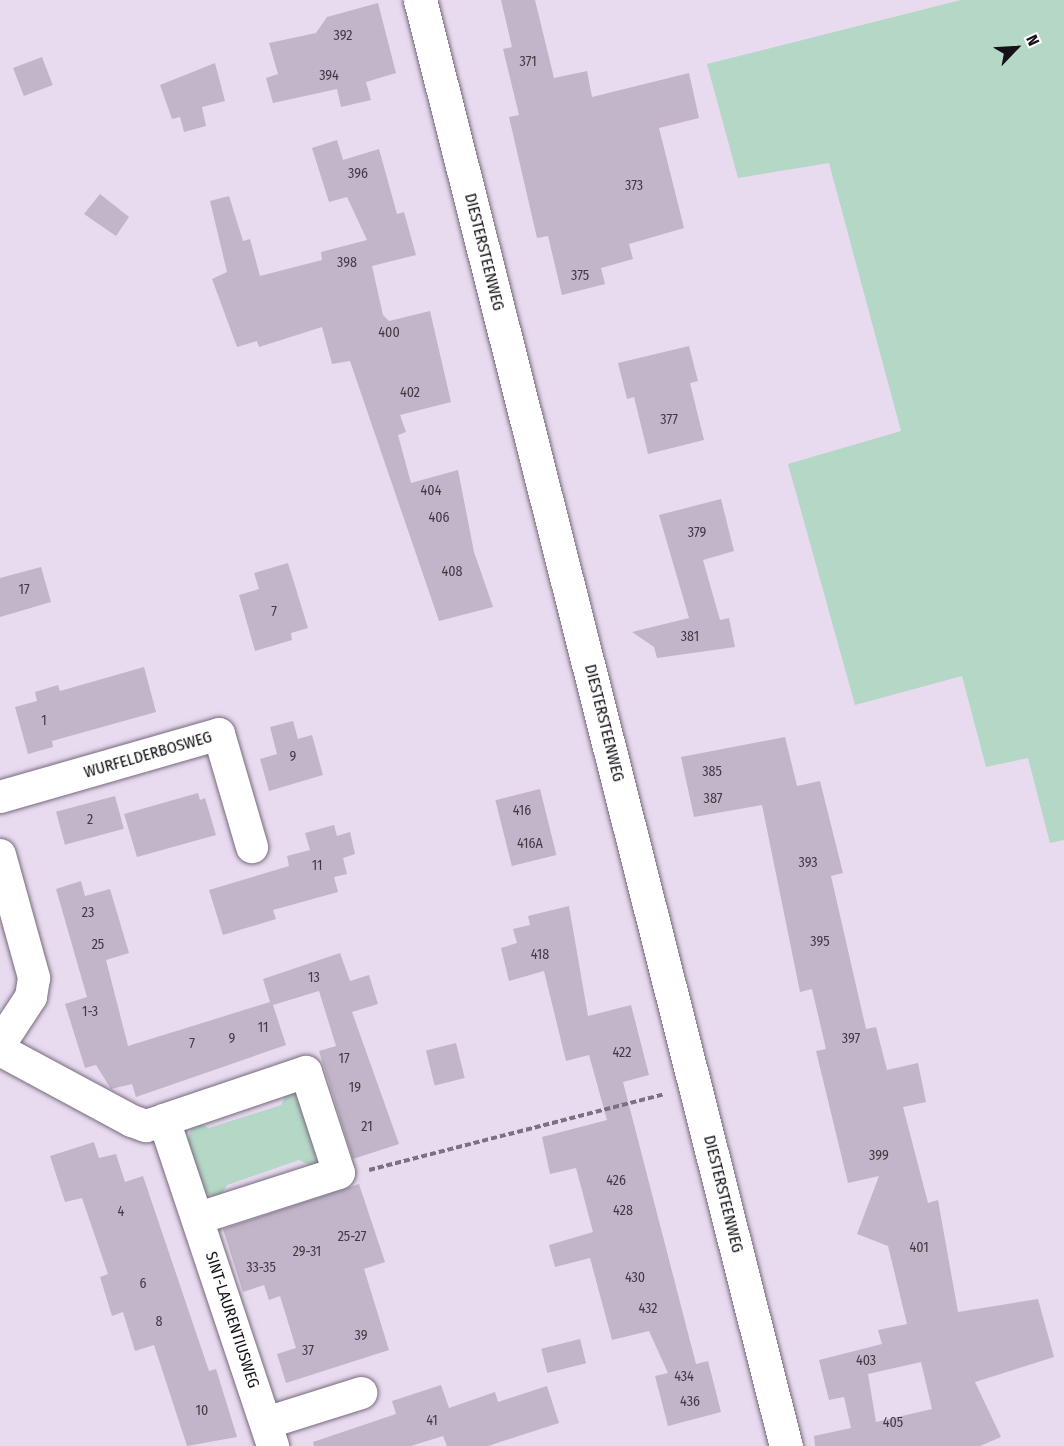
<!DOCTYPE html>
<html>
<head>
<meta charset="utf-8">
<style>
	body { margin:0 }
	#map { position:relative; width:1064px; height:1446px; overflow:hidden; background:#e8daef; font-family:"Fira Sans Condensed",sans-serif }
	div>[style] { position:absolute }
	.green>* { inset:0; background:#b5d7c6 }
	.building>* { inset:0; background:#c2b5c9; transform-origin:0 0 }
	.path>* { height:4px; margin-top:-2px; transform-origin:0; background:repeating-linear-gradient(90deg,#7b7280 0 6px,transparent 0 9px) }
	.roads { filter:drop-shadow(0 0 2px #766a7d) drop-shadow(0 0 2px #766a7d) }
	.minor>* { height:32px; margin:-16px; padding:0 16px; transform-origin:16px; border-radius:16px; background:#fff }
	.major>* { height:33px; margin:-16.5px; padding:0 16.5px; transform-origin:16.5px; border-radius:16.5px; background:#fff }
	span { translate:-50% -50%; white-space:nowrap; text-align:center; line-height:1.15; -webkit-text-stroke:5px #fff; paint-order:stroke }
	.number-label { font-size:14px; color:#413a44 }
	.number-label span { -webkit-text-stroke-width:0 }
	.street-label { font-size:16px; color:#161118 }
	.north { position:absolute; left:986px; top:18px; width:60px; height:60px; -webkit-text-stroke:4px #fff; paint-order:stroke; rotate:65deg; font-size:16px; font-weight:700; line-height:24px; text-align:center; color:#161118 }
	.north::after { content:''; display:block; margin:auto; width:21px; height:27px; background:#161118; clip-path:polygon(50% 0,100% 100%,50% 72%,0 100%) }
</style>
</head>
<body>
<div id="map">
	<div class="green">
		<div style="clip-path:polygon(961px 0,1064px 0,1064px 840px,1050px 843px,1028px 758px,986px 767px,962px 676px,855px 705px,788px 464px,901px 431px,829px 163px,738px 178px,707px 64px)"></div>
		<div style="clip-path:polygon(289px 1088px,298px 1092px,319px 1160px,314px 1167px,299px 1160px,227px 1185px,219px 1199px,206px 1193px,187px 1141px,194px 1121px,209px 1128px,281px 1105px)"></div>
	</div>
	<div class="building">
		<div style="clip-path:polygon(501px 0,535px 0,554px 78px,587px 71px,592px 97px,689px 73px,699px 118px,659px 128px,684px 228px,629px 244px,633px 259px,601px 268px,605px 284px,562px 295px,548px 236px,537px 238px,509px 117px,519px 115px,503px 49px,512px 47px)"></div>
		<div style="clip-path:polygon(378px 3px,396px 73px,366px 82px,371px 100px,341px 107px,337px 89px,273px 103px,266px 78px,278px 74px,269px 43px,316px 33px,327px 17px)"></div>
		<div style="left:42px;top:57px;width:30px;height:31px;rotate:69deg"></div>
		<div style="clip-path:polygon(215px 63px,225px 101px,202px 107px,206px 126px,184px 132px,180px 117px,172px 119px,160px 85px)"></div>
		<div style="clip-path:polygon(337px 140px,343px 160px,379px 149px,397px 214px,404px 212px,416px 255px,372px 266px,383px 315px,389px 321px,430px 311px,451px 402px,400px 415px,406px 432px,398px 435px,411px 483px,458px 470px,474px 552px,493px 607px,439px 621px,350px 361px,332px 364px,322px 327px,259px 347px,257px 341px,237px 347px,212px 279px,227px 272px,210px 201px,229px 196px,243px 241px,250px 239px,260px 276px,322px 260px,321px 252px,367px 240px,347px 197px,329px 202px,312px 148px)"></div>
		<div style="clip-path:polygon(100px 194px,129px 217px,116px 236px,84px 214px)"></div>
		<div style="clip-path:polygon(689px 346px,698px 381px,690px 383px,704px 440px,648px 454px,634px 397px,627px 399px,618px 363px)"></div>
		<div style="clip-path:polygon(721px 499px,734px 551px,703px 560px,720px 620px,729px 618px,735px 647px,657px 658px,654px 647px,632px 632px,689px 618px,659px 515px)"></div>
		<div style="clip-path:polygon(288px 563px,308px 628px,291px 633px,292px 640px,255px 651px,239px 595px,259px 589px,254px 573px)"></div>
		<div style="clip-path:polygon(41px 567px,51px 602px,0 617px,0 578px)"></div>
		<div style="clip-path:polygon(144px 667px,156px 712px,52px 741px,53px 747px,28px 754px,15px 707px,37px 701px,35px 692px,58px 685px,60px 691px)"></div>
		<div style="clip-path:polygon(293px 721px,298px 739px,312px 735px,323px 775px,269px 791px,260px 759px,277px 754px,270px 727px)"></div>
		<div style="clip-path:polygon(evenodd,785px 737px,797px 786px,820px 781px,843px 873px,831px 876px,866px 1029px,876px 1027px,887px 1070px,918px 1063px,926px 1102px,903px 1107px,928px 1203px,938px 1200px,958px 1312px,1038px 1299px,1054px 1357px,975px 1382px,1001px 1437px,980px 1446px,815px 1446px,814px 1436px,851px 1428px,844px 1397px,829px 1400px,819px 1360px,882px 1344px,878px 1330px,907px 1324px,888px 1246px,857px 1234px,879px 1176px,848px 1183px,816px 1051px,826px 1049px,812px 989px,800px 992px,762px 805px,694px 817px,681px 757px,785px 737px,921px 1362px,932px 1409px,876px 1422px,868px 1374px,921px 1362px)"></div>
		<div style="left:540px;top:789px;width:68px;height:46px;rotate:76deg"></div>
		<div style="clip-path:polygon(198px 793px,200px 800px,205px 798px,216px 835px,137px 857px,124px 814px)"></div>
		<div style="left:115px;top:796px;width:34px;height:61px;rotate:75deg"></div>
		<div style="clip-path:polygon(334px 825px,337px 836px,350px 832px,355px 854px,343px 858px,347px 874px,334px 877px,338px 892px,273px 910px,276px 919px,223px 935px,209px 890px,289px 866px,287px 856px,310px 850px,305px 833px)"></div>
		<div style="clip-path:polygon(81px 881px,85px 896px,110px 889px,129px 953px,106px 960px,128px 1046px,270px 1002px,263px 979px,340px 953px,350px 981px,369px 975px,378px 1004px,352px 1012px,399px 1144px,353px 1159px,319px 1051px,336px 1046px,319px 991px,273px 1005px,286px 1045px,136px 1097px,132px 1084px,111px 1089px,96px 1065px,85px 1068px,65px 1004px,87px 997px,56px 889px)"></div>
		<div style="clip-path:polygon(569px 906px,588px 1016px,631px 1005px,649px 1075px,623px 1082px,696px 1364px,708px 1361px,721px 1412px,668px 1426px,655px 1376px,668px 1373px,649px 1331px,612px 1340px,590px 1258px,555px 1267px,549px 1245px,593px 1232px,576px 1168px,550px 1174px,542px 1137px,607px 1120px,589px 1055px,566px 1061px,544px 971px,509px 981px,501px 948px,517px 943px,513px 929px,530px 925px,528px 916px)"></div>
		<div style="left:456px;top:1043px;width:36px;height:31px;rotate:76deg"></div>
		<div style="clip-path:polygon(94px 1142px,99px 1158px,116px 1154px,125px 1182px,143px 1176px,209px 1371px,216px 1369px,237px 1437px,187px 1446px,154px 1345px,135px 1351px,123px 1312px,112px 1316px,100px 1277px,108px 1274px,82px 1198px,65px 1202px,50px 1156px)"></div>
		<div style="clip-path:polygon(359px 1184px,385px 1262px,364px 1269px,389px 1350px,286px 1383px,277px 1354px,296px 1348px,280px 1296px,269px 1300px,264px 1285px,243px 1292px,223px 1229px)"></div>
		<div style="left:580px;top:1339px;width:25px;height:40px;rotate:76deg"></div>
		<div style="clip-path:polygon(441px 1385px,449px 1408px,495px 1392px,498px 1402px,547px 1386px,559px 1423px,488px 1446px,447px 1446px,443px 1436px,411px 1446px,314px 1446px,313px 1442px,396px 1414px,392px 1401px)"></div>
	</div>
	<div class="path">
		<div style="left:369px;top:1170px;width:305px;rotate:-14.4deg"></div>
	</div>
	<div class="roads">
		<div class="minor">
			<div style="left:0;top:797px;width:228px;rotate:-16deg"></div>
			<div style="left:219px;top:734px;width:118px;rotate:73.7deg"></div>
			<div style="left:0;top:855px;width:128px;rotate:74.5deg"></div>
			<div style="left:34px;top:978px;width:19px;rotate:99deg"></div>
			<div style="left:31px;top:997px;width:56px;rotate:123.4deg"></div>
			<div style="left:0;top:1050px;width:150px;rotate:28.3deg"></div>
			<div style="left:132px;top:1121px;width:15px;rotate:20deg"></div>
			<div style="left:146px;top:1126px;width:19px;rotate:-18deg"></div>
			<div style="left:164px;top:1120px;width:344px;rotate:71.5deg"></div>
			<div style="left:164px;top:1120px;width:150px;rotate:-18.7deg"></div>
			<div style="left:306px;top:1072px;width:106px;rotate:71.9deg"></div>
			<div style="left:339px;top:1173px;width:147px;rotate:162.2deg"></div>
			<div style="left:266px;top:1423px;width:100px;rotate:-17.5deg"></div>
		</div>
		<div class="major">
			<div style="left:420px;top:0;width:1492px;rotate:75.8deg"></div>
		</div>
	</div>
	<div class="number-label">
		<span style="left:343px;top:36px">392</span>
		<span style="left:528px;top:62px">371</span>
		<span style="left:329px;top:76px">394</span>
		<span style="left:358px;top:174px">396</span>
		<span style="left:634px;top:186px">373</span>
		<span style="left:347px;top:263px">398</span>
		<span style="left:580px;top:276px">375</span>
		<span style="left:389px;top:333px">400</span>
		<span style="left:410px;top:393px">402</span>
		<span style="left:669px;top:420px">377</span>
		<span style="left:431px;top:491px">404</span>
		<span style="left:439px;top:518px">406</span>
		<span style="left:697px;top:533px">379</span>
		<span style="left:452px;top:572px">408</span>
		<span style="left:24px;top:590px">17</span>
		<span style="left:274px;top:612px">7</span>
		<span style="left:690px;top:637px">381</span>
		<span style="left:44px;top:721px">1</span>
		<span style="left:293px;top:757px">9</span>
		<span style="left:712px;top:772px">385</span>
		<span style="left:713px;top:799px">387</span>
		<span style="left:522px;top:811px">416</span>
		<span style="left:90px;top:820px">2</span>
		<span style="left:530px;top:844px">416A</span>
		<span style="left:808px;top:863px">393</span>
		<span style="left:317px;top:866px">11</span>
		<span style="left:88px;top:913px">23</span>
		<span style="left:820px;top:942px">395</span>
		<span style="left:98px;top:945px">25</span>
		<span style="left:540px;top:955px">418</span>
		<span style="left:314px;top:978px">13</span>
		<span style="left:90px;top:1012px">1-3</span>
		<span style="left:263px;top:1028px">11</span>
		<span style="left:232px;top:1039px">9</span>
		<span style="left:851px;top:1039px">397</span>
		<span style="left:192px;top:1044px">7</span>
		<span style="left:622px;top:1053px">422</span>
		<span style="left:344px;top:1059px">17</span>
		<span style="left:355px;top:1088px">19</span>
		<span style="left:367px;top:1127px">21</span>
		<span style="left:879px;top:1156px">399</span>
		<span style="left:616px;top:1181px">426</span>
		<span style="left:623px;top:1211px">428</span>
		<span style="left:121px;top:1212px">4</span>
		<span style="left:352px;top:1237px">25-27</span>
		<span style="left:919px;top:1248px">401</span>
		<span style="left:307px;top:1252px">29-31</span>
		<span style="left:261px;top:1268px">33-35</span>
		<span style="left:635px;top:1278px">430</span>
		<span style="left:143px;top:1284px">6</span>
		<span style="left:648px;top:1309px">432</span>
		<span style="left:159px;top:1322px">8</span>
		<span style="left:361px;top:1336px">39</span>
		<span style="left:308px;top:1351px">37</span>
		<span style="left:866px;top:1361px">403</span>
		<span style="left:684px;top:1377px">434</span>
		<span style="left:690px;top:1402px">436</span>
		<span style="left:202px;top:1411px">10</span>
		<span style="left:432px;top:1421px">41</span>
		<span style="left:893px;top:1423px">405</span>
	</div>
	<div class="street-label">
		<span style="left:484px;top:252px;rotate:76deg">DIESTERSTEENWEG</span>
		<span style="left:604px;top:723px;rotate:76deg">DIESTERSTEENWEG</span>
		<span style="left:148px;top:755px;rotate:-16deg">WURFELDERBOSWEG</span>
		<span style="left:723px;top:1194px;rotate:76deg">DIESTERSTEENWEG</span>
		<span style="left:232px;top:1320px;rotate:72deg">SINT-LAURENTIUSWEG</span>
	</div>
	<div class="north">N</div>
</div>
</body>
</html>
